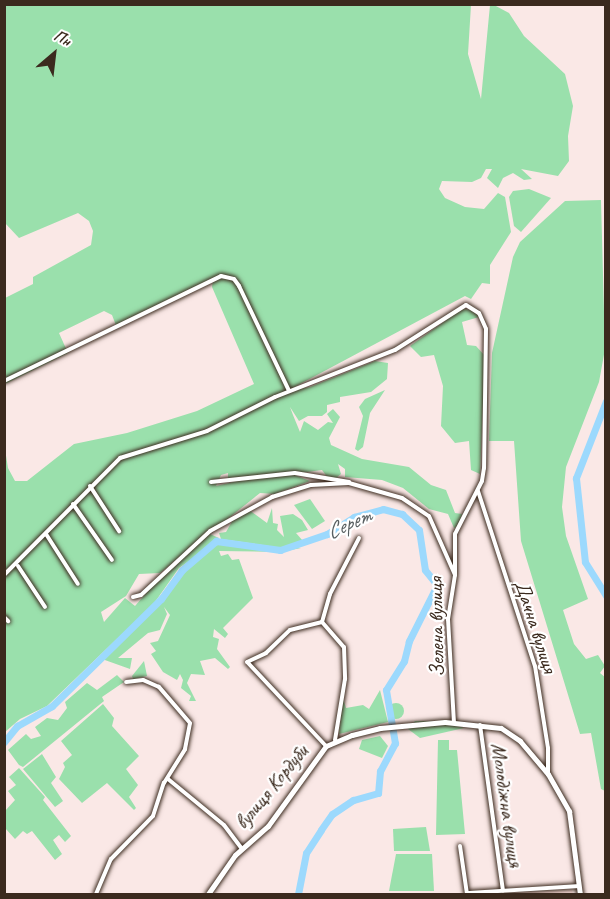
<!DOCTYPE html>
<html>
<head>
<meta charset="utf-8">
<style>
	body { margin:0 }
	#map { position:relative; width:610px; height:899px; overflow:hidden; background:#fae8e6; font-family:Caveat,sans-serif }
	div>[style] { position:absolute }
	.built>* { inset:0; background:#f6d8d5 }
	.green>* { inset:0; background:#9ae0ac }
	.round { border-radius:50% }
	.river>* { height:7px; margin:-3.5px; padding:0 3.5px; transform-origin:3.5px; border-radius:3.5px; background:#9cd9fd }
	.roads { filter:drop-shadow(0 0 2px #3b2a1e) drop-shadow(0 0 2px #3b2a1e) }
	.minor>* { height:4px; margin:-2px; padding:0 2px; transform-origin:2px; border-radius:2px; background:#fff }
	.tertiary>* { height:5px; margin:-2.5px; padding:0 2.5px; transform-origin:2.5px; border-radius:2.5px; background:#fff }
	span { translate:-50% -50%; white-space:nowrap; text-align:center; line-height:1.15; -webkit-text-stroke:4.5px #fff; paint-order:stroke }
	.street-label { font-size:21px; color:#3b2a1e }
	.water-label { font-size:22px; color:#585f61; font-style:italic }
	.frame { position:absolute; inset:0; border:6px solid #3b2a1e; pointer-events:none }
	.north { position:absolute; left:24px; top:24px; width:60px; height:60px; -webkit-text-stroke:4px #fff; paint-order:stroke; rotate:28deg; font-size:16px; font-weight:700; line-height:24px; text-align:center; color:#3b2a1e }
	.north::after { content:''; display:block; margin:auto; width:21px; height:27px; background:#3b2a1e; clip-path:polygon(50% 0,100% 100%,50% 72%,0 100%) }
</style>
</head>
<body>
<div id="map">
	<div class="built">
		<div style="clip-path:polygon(572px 890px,573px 894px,493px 894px)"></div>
	</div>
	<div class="green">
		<div style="clip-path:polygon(evenodd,5px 5px,471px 5px,468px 54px,481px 99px,490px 5px,494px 5px,509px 13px,524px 36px,565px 74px,573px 106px,568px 136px,569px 161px,558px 176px,521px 169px,532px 179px,524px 180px,513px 173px,503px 178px,498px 188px,487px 178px,492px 169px,486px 169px,481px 178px,472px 182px,442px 181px,439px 189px,445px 198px,465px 207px,484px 209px,498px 193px,505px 197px,511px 232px,490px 265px,490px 284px,482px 283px,471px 299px,465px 296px,287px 391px,310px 387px,375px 361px,388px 363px,387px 379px,371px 392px,340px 397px,340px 402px,327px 405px,327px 412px,322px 416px,308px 416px,299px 421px,290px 407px,293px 415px,300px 432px,304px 421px,318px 430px,328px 422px,333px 423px,327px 414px,333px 409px,340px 417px,329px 438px,331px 445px,362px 459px,409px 467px,431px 485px,446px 490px,455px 513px,462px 514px,460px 525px,454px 528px,448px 514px,429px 509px,403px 488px,382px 480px,345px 477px,345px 469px,338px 464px,341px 474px,336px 478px,328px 478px,322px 470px,292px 474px,310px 481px,275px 494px,260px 493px,160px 573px,139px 574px,126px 596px,101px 612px,104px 622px,125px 598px,135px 606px,173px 562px,210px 534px,219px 538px,208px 547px,228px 543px,301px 548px,281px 552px,219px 551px,221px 556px,228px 554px,232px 560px,239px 559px,253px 598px,223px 628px,228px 634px,225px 638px,214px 629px,213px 637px,219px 639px,217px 649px,230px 667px,228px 669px,215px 658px,200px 661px,205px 675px,191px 674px,187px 683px,196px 701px,189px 701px,191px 696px,181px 688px,183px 680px,180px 674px,177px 680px,163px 672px,151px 654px,156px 651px,150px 643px,158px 641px,170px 615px,164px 607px,167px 614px,160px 630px,148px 633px,118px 658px,132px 658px,130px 669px,102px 659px,125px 631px,47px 706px,20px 719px,5px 732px,4px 443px,8px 468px,15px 481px,27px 481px,74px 444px,127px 433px,197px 411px,254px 384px,212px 287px,213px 280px,117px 328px,112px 315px,104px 311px,59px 333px,68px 353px,5px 384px,5px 298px,33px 284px,33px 277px,91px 245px,93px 231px,89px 221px,78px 213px,19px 238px,5px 223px,5px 5px,228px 473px,228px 479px,250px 478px,216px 486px,221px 475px,228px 473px,5px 5px,203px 551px,182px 570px,162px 599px,129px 628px,150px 609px,179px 568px,203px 551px)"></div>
		<div style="clip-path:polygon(529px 189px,551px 198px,521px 232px,514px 226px,509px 197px,513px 191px)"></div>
		<div style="clip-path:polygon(601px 200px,605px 349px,599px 382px,566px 467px,562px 507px,566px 536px,588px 599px,563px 610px,574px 644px,586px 659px,598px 655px,605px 666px,600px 673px,606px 678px,605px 791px,601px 789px,591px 733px,580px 734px,521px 541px,514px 441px,489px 441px,492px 353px,513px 257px,520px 242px,565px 201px)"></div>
		<div style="clip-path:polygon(462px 309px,472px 310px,479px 317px,462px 322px,467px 345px,476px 346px,485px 356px,480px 474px,471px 470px,469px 441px,455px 443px,441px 426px,443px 386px,434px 355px,421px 357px,410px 346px)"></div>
		<div style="clip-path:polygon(385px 390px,370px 413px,363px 447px,358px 451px,355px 449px,363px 416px,359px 407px,365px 399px)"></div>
		<div style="clip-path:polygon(310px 499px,325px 521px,312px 529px,294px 505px)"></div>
		<div style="clip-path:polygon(272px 508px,273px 523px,278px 524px,277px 530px,284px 537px,280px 516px,293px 514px,302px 520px,308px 530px,296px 533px,303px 541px,283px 548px,221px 539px,219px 533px,226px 532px,234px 518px,249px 510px,267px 523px)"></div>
		<div style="clip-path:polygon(144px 661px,147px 676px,133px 679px,132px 676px)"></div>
		<div style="clip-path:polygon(117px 675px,124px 682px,102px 697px,104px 701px,23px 767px,19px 765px,8px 750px,26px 734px,31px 739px,41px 736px,35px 727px,47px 718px,58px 720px,67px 708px,65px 702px,87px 683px,97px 690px)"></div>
		<div style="clip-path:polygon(380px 690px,388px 722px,339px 734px,343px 698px,346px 708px,363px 705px,369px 709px)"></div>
		<div class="round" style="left:388px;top:703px;width:16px;height:16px"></div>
		<div style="clip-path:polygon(103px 704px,114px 718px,112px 726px,139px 756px,126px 769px,138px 785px,129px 797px,136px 808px,134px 810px,107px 783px,82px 803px,59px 779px,65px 767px,63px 763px,72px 755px,61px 741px)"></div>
		<div style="clip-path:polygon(415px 721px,445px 721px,464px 728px,420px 738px,408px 729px)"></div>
		<div style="clip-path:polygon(380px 736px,388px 746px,382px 758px,359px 749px,362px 740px)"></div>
		<div style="clip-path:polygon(438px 740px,449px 740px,449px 750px,457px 750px,465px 834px,436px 835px)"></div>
		<div style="clip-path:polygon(42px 754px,56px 777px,51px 783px,63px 801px,55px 807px,23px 769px)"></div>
		<div style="clip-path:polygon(19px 768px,45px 797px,43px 800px,71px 836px,65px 842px,59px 835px,53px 840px,62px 854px,55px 860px,32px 831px,27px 834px,23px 831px,15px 839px,5px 828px,5px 811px,15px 800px,8px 791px,16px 785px,9px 777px)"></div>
		<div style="clip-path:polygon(426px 827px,430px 851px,394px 851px,393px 829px)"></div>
		<div style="clip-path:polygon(396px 854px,432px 854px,434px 891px,389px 891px)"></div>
	</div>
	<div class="river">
		<div style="left:606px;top:401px;width:83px;rotate:111.3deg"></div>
		<div style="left:576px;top:478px;width:84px;rotate:83.9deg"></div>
		<div style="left:585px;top:562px;width:40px;rotate:58deg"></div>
		<div style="left:4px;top:742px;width:21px;rotate:-51deg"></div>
		<div style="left:17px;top:726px;width:40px;rotate:-29.7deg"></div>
		<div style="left:52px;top:706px;width:153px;rotate:-44.5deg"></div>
		<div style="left:161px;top:599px;width:36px;rotate:-54deg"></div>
		<div style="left:182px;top:570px;width:45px;rotate:-40.5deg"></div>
		<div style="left:216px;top:541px;width:65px;rotate:8deg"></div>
		<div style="left:280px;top:550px;width:50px;rotate:-18.8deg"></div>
		<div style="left:327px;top:534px;width:32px;rotate:-32deg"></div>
		<div style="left:354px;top:517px;width:30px;rotate:-15deg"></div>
		<div style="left:383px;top:509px;width:20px;rotate:15deg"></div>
		<div style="left:402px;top:514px;width:23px;rotate:43deg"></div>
		<div style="left:419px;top:530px;width:40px;rotate:81.5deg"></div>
		<div style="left:425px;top:570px;width:19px;rotate:51deg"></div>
		<div style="left:437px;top:585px;width:63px;rotate:116.6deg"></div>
		<div style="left:409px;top:641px;width:21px;rotate:104deg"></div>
		<div style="left:404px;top:661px;width:34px;rotate:122deg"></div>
		<div style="left:386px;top:690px;width:54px;rotate:80.4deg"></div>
		<div style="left:395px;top:743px;width:32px;rotate:118deg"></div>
		<div style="left:380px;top:771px;width:22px;rotate:95deg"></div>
		<div style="left:378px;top:793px;width:26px;rotate:164deg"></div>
		<div style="left:353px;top:800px;width:25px;rotate:146deg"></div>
		<div style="left:332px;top:814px;width:19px;rotate:125deg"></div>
		<div style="left:321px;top:830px;width:27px;rotate:123deg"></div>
		<div style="left:306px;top:853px;width:42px;rotate:101deg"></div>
	</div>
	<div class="roads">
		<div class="minor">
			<div style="left:4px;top:381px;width:241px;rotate:-25.8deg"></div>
			<div style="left:221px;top:276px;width:13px;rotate:13deg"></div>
			<div style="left:234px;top:279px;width:9px;rotate:54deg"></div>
			<div style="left:239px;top:286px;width:116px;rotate:64.5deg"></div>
			<div style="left:211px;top:482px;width:84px;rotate:-6.1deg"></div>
			<div style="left:295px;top:473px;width:55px;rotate:9.5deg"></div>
			<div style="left:90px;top:486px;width:54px;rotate:57.2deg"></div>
			<div style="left:478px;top:491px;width:184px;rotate:72deg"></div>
			<div style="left:535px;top:666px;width:83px;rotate:81deg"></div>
			<div style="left:548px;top:748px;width:25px;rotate:90deg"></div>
			<div style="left:73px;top:504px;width:68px;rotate:55.1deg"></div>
			<div style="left:46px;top:534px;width:59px;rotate:57.4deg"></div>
			<div style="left:18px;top:566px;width:49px;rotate:56.6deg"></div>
			<div style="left:4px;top:575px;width:165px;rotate:-45.2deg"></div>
			<div style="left:120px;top:458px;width:91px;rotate:-17.2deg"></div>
			<div style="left:207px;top:431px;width:76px;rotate:-26.6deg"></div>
			<div style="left:275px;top:397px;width:129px;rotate:-21.4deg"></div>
			<div style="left:395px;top:350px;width:84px;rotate:-32.4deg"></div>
			<div style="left:466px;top:305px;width:15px;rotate:32deg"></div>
			<div style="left:479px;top:313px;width:17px;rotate:66deg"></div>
			<div style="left:486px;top:329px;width:139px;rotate:90.8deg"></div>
			<div style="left:484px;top:468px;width:13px;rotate:99deg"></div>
			<div style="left:482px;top:481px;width:59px;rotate:117deg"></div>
			<div style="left:455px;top:534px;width:41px;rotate:90deg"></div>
			<div style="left:133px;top:597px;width:8px;rotate:-14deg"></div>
			<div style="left:141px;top:595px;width:94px;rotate:-42.8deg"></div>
			<div style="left:210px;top:531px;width:71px;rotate:-28.7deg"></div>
			<div style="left:272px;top:497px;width:41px;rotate:-17.1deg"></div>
			<div style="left:311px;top:485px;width:38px;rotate:-3deg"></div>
			<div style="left:349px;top:483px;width:55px;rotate:15.8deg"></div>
			<div style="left:402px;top:498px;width:32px;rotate:34deg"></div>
			<div style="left:429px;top:516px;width:64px;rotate:66.2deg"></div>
			<div style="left:455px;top:575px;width:45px;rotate:99deg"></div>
			<div style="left:448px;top:619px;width:103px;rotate:86.7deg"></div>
			<div style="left:4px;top:617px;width:6px;rotate:45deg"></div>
			<div style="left:322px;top:622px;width:29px;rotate:-74deg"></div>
			<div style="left:330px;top:594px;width:63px;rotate:-62.6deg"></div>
			<div style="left:480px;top:725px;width:167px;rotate:82.1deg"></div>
			<div style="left:326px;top:746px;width:115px;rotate:-133.2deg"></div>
			<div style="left:247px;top:662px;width:21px;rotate:-25deg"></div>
			<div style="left:266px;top:653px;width:33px;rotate:-44deg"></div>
			<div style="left:290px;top:630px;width:33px;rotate:-14deg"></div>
			<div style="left:322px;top:622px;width:33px;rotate:49deg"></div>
			<div style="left:344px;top:647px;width:32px;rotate:88deg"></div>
			<div style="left:345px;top:679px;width:62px;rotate:99.3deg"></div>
			<div style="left:168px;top:779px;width:72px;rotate:39.4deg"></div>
			<div style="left:224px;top:825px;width:30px;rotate:53deg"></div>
			<div style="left:460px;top:846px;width:49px;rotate:81.7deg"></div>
			<div style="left:467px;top:893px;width:111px;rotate:-3.6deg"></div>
			<div style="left:96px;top:894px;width:38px;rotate:-67deg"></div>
			<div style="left:111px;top:859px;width:60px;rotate:-45.7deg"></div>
			<div style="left:153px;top:816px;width:35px;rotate:-72deg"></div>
			<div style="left:164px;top:783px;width:40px;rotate:-58deg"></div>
			<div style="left:185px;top:749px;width:26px;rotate:-79deg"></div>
			<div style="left:190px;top:723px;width:48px;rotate:-130.7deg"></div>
			<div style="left:159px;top:687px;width:17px;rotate:-156deg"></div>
			<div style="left:143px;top:680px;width:17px;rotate:173deg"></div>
		</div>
		<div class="tertiary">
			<div style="left:208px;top:894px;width:47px;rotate:-55.3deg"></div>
			<div style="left:235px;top:855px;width:44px;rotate:-41.3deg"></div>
			<div style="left:268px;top:826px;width:99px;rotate:-54.1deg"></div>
			<div style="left:326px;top:746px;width:28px;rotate:-23deg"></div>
			<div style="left:352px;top:735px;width:29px;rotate:-14deg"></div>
			<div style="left:380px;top:728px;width:65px;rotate:-5.3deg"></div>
			<div style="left:445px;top:722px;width:56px;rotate:6.1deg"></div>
			<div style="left:501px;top:728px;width:23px;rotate:34deg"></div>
			<div style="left:520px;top:741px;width:43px;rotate:49.7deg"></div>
			<div style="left:548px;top:774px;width:43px;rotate:60.4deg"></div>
			<div style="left:569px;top:811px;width:84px;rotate:82.5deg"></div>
		</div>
	</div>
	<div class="street-label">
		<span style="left:536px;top:626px;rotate:72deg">Дачна вулиця</span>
		<span style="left:436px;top:627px;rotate:-91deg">Зелена вулиця</span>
		<span style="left:271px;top:787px;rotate:-51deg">вулиця Кордуби</span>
		<span style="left:507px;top:805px;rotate:82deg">Молодіжна вулиця</span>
	</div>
	<div class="water-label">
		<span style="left:349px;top:524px;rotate:-24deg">Серет</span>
	</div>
	<div class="frame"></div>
	<div class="north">Пн</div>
</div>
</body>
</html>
